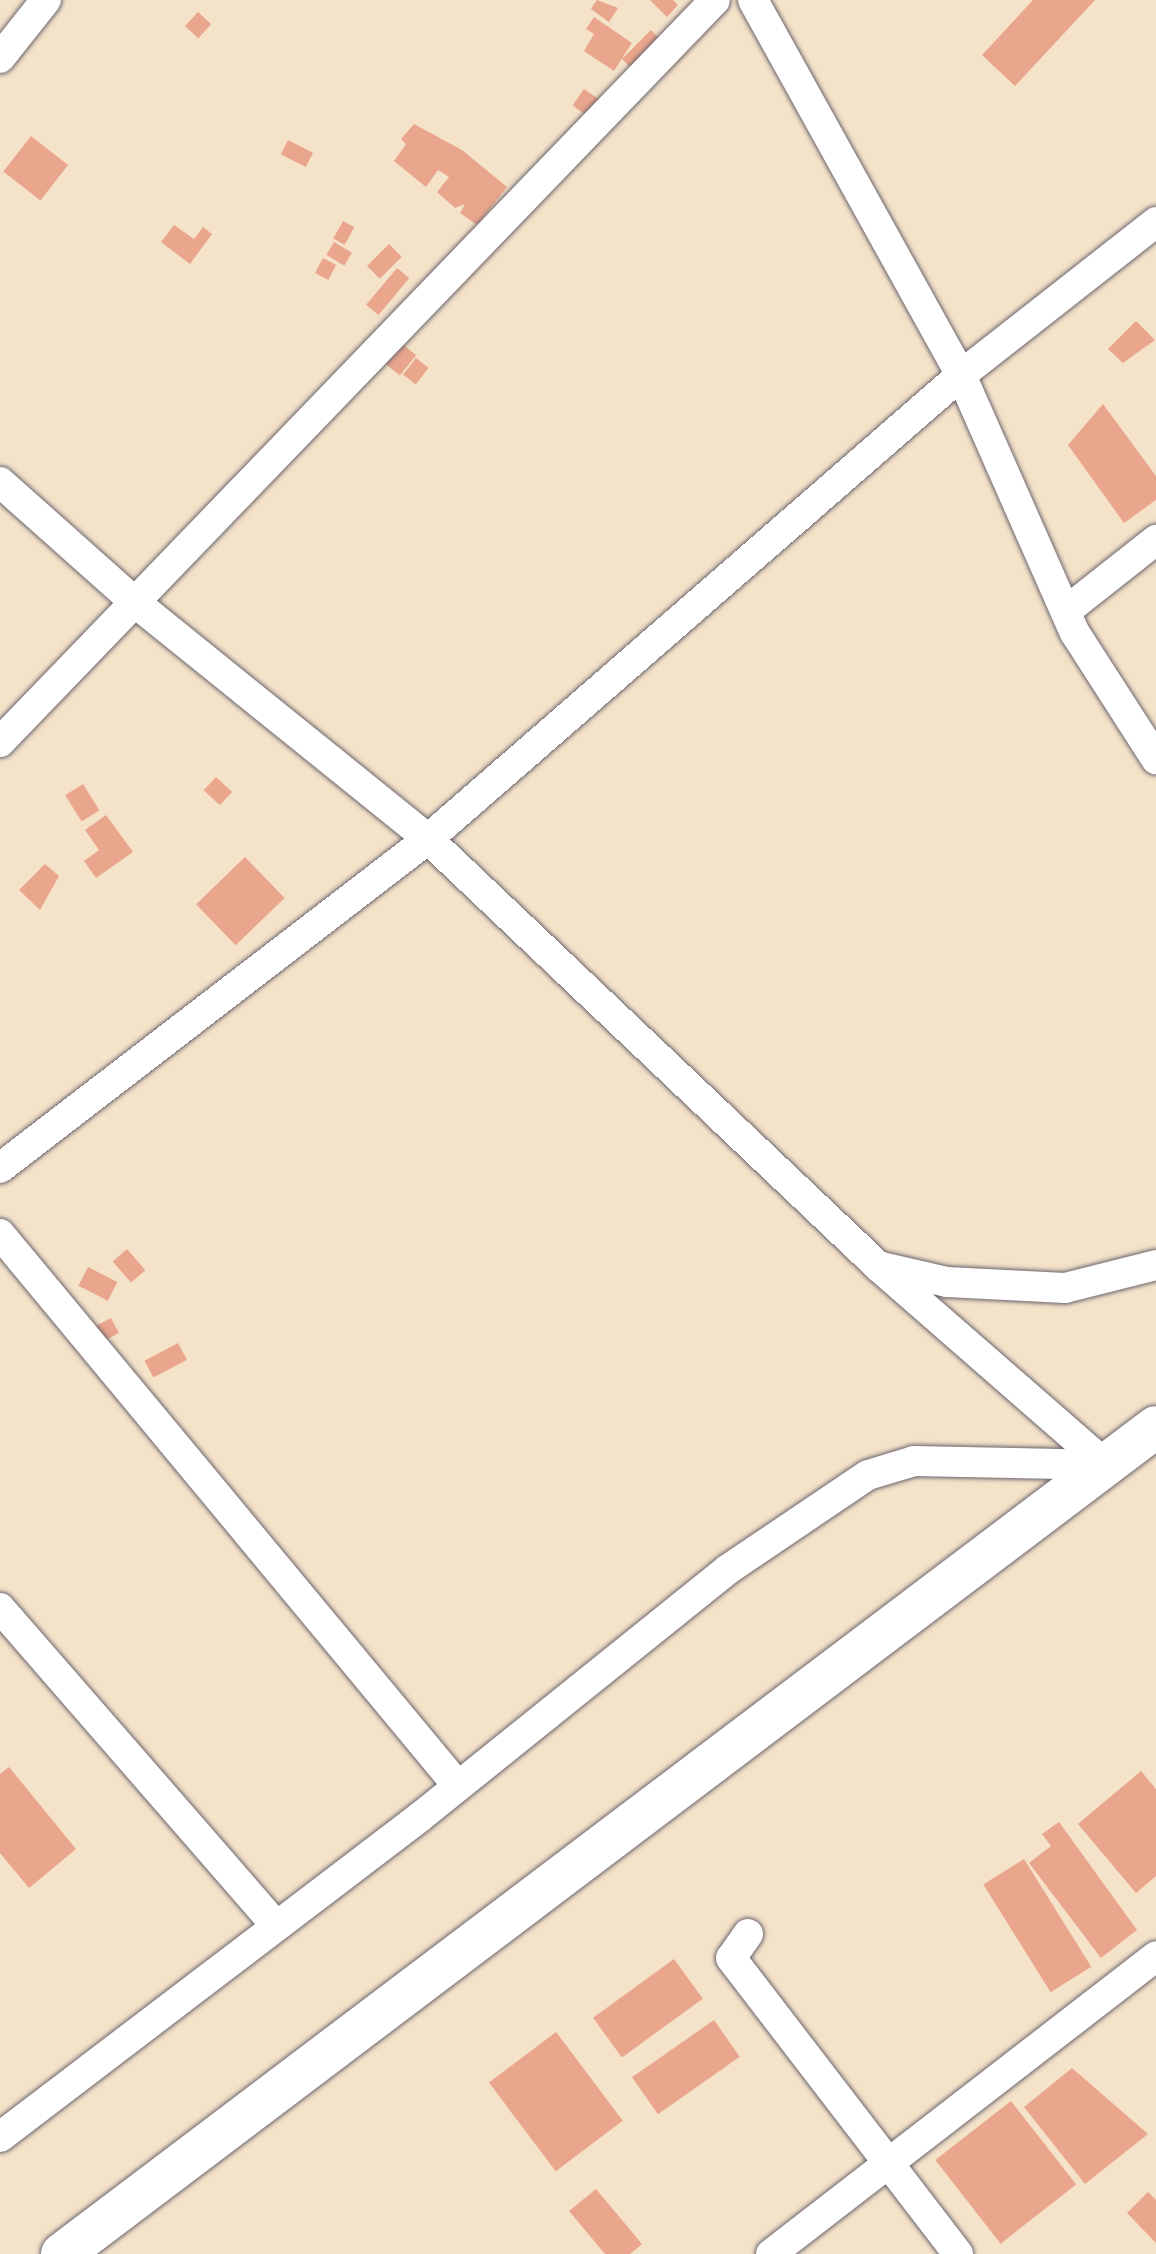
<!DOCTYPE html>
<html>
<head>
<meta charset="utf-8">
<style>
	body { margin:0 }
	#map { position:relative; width:1156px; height:2254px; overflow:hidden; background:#f4e2c9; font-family:Mali,sans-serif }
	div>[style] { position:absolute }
	.building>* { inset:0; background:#eaa68d; transform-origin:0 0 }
	.roads { filter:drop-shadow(0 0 2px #6c656d) drop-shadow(0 0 2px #6c656d) }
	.street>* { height:30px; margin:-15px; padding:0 15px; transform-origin:15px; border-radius:15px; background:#fff }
	.secondary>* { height:42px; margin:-21px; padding:0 21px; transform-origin:21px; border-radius:21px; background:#fff }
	span { translate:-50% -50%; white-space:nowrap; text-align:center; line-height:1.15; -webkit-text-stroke:10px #fff; paint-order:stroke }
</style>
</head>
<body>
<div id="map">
	<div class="building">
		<div style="clip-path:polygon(597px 0,618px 8px,609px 22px,591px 9px)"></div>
		<div style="clip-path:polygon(650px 0,673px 0,678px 5px,667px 17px)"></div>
		<div style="clip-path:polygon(1033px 0,1095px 0,1015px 86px,982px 55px)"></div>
		<div style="left:198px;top:12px;width:18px;height:19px;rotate:43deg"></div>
		<div style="clip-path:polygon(594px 17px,632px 43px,614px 71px,584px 51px,594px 34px,586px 29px)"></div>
		<div style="left:651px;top:30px;width:17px;height:41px;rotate:45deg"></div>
		<div style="left:584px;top:89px;width:21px;height:20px;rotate:35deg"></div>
		<div style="clip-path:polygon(414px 124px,462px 150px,507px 187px,477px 225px,460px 213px,465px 204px,455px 208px,437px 192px,449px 177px,438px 170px,426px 187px,394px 161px,406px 144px,401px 139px)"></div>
		<div style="left:31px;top:136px;width:47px;height:45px;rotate:38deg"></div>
		<div style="left:288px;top:140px;width:28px;height:16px;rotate:27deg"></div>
		<div style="left:343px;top:221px;width:13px;height:20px;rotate:29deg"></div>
		<div style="clip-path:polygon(174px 225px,194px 239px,203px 227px,212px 234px,190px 264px,161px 242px)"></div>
		<div style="left:334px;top:242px;width:21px;height:15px;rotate:31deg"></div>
		<div style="left:389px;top:244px;width:18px;height:31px;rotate:45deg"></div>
		<div style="left:323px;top:258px;width:15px;height:17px;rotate:28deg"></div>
		<div style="left:397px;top:268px;width:16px;height:48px;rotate:40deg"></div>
		<div style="clip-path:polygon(1136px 321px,1155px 340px,1123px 363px,1108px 349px)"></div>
		<div style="left:396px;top:339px;width:26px;height:26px;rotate:39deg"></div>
		<div style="left:416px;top:358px;width:16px;height:21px;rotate:38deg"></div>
		<div style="clip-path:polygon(1103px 404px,1156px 476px,1156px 500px,1124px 523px,1068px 445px)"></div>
		<div style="left:216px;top:777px;width:22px;height:18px;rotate:43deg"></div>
		<div style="left:83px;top:784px;width:31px;height:21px;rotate:58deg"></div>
		<div style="clip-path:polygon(106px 815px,133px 852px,96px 878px,84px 861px,99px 850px,85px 830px)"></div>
		<div style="left:245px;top:857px;width:57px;height:68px;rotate:46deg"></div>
		<div style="clip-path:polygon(45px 864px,59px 876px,40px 910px,19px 890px)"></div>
		<div style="left:127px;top:1249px;width:28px;height:19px;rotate:49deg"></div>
		<div style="left:88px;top:1267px;width:33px;height:21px;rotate:27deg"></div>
		<div style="left:111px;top:1318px;width:17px;height:21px;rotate:62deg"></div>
		<div style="left:178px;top:1343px;width:19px;height:38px;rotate:62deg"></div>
		<div style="clip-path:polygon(9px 1767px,76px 1849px,29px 1888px,0 1853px,0 1774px)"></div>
		<div style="clip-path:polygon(1141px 1771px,1156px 1789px,1156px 1876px,1136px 1893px,1078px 1824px)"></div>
		<div style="clip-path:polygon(1059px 1822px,1137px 1930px,1101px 1958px,1029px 1863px,1051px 1846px,1042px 1834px)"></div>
		<div style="left:1024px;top:1859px;width:127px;height:48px;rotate:58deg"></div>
		<div style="left:674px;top:1959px;width:49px;height:100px;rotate:54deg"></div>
		<div style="left:714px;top:2020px;width:45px;height:100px;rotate:55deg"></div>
		<div style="left:556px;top:2032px;width:111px;height:84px;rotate:53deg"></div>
		<div style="clip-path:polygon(1072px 2068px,1148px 2134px,1085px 2184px,1024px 2107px)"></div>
		<div style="left:1011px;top:2101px;width:106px;height:96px;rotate:52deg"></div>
		<div style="clip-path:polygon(596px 2189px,642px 2244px,630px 2254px,605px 2254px,569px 2211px)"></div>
		<div style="clip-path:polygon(1148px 2192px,1156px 2200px,1156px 2243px,1127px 2213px)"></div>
	</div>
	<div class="roads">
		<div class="street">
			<div style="left:753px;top:0;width:429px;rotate:61deg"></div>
			<div style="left:961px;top:375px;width:282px;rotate:66.2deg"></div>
			<div style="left:1075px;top:633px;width:150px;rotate:57.3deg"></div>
			<div style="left:0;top:58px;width:74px;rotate:-51.6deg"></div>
			<div style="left:0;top:482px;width:183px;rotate:41.7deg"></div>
			<div style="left:137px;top:604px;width:374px;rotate:38.9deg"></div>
			<div style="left:428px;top:839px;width:622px;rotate:43.5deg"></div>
			<div style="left:879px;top:1267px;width:301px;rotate:41.1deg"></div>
			<div style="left:1066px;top:611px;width:115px;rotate:-38.3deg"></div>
			<div style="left:0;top:742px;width:1030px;rotate:-46.06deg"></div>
			<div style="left:0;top:1168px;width:540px;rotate:-37.55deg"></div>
			<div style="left:428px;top:839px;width:707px;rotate:-41.04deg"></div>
			<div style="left:961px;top:375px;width:248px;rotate:-38.1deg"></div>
			<div style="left:0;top:1234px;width:717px;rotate:50.32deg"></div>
			<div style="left:882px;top:1267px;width:67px;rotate:13deg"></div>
			<div style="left:947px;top:1282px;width:118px;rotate:2.9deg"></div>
			<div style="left:1065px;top:1288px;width:94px;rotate:-14.2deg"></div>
			<div style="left:0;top:1608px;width:421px;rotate:49deg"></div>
			<div style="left:748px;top:1934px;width:29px;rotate:125deg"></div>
			<div style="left:731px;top:1958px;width:373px;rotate:52.5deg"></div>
			<div style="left:0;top:2137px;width:528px;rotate:-37.3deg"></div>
			<div style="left:420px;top:1817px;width:394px;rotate:-38.8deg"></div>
			<div style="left:727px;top:1570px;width:170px;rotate:-34deg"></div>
			<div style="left:868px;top:1475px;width:48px;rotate:-16.9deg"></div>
			<div style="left:914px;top:1461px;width:192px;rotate:1.2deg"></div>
			<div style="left:771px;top:2254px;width:487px;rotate:-37.7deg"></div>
		</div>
		<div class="secondary">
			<div style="left:62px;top:2254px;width:1371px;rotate:-37.09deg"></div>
		</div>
	</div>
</div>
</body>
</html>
